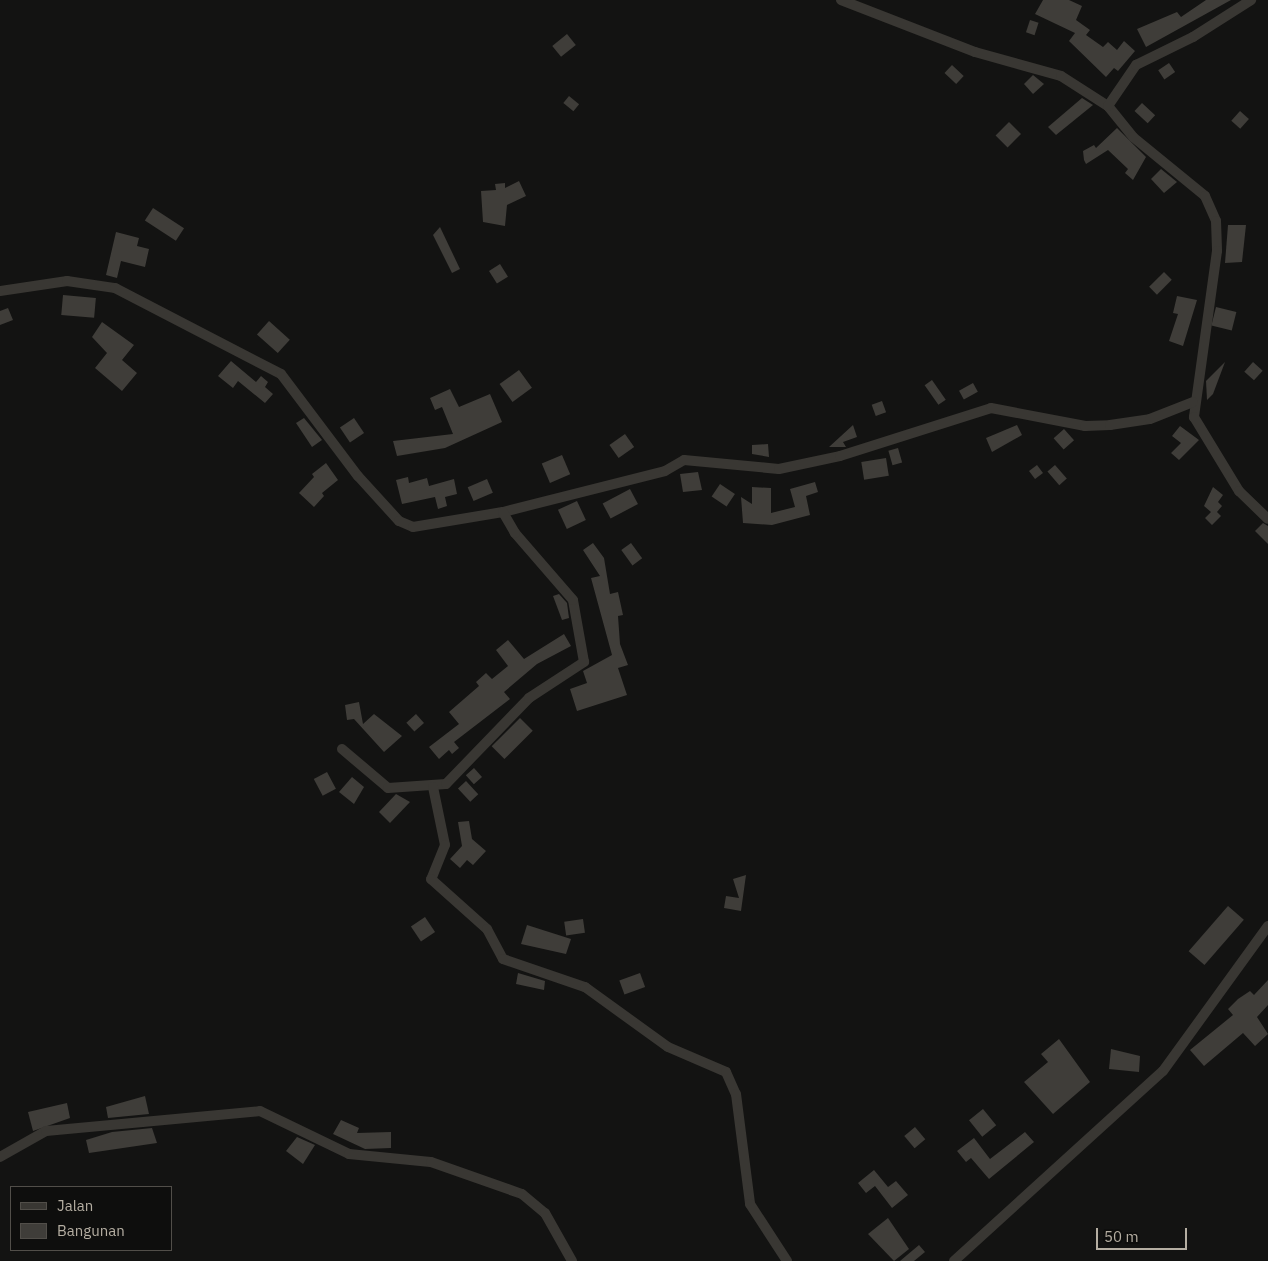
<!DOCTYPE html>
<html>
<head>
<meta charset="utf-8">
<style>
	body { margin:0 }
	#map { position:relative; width:1268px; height:1261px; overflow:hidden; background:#131312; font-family:"IBM Plex Sans",sans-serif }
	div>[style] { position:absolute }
	.building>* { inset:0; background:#3f3d39; transform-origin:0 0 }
	.street>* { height:10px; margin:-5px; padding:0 5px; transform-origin:5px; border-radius:5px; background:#393733 }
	span { translate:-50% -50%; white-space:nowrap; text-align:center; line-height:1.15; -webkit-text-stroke:4px #0e0e0d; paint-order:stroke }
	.legend { position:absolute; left:10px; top:1186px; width:162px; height:65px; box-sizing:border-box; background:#0e0e0d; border:1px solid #514e49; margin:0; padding:6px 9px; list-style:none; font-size:15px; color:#b5aea2 }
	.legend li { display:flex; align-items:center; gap:10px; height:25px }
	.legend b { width:25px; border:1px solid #514e49 }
	.scale { position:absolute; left:1096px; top:1228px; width:91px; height:22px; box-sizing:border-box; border:2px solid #b5aea2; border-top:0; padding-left:6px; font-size:15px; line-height:18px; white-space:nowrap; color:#b5aea2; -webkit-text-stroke:4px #0e0e0d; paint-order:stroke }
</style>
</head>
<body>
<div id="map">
	<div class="building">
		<div style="clip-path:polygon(1043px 0,1069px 0,1082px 6px,1076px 20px,1090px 30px,1086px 35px,1103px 47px,1108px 42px,1117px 50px,1124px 41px,1135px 51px,1118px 71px,1114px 68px,1106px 77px,1069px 41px,1075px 33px,1035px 14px)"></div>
		<div style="clip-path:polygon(1206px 0,1231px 0,1146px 47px,1137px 29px,1177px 12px,1181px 17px)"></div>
		<div style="left:1030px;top:20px;width:9px;height:13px;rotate:18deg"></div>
		<div style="left:567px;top:34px;width:14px;height:19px;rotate:51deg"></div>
		<div style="left:1169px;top:63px;width:11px;height:13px;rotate:56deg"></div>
		<div style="left:952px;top:65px;width:16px;height:11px;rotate:43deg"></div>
		<div style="clip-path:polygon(1033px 75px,1044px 84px,1033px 94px,1024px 84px)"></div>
		<div style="left:569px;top:96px;width:13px;height:9px;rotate:39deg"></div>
		<div style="clip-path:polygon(1082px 98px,1093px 105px,1056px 135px,1048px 127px)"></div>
		<div style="left:1142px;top:103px;width:18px;height:11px;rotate:43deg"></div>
		<div style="left:1240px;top:111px;width:12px;height:13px;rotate:42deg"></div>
		<div style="left:1009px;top:122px;width:17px;height:19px;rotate:45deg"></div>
		<div style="clip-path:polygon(1117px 128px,1146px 157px,1133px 180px,1125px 173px,1128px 169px,1108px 150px,1086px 164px,1084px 160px,1083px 151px,1094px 145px,1096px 148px)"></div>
		<div style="clip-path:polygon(1161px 169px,1177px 182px,1164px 193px,1151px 179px)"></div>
		<div style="clip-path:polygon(519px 181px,526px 196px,507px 205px,505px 226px,483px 222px,481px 191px,496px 190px,495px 184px,505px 183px,505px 188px)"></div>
		<div style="left:153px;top:208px;width:37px;height:15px;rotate:33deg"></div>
		<div style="clip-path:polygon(1228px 225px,1246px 225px,1242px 262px,1225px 263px)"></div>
		<div style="clip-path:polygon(440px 227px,460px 269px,452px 273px,433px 235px)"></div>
		<div style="clip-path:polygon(116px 232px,139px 238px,137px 246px,149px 249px,145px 267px,121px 261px,117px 278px,106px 275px)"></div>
		<div style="left:500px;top:264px;width:15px;height:13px;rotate:58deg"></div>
		<div style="left:1164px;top:272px;width:11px;height:21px;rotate:45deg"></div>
		<div style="left:63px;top:295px;width:33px;height:20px;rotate:5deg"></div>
		<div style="clip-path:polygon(1177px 296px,1197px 300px,1183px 346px,1169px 341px,1178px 314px,1173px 313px)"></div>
		<div style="left:1216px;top:307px;width:21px;height:19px;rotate:14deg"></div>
		<div style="clip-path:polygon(8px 308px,13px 320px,0 325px,0 311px)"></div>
		<div style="left:269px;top:321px;width:28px;height:18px;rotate:42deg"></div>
		<div style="clip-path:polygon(102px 322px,134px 345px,122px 360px,137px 373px,122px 391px,95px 368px,107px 353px,92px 337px)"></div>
		<div style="clip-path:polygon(231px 361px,256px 382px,261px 376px,268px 382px,265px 387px,273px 394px,265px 403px,238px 381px,233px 388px,218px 376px)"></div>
		<div style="clip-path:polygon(1225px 362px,1213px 394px,1207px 400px,1206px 381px)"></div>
		<div style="left:1253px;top:362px;width:13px;height:13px;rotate:42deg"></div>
		<div style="left:519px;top:370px;width:22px;height:24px;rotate:54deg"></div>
		<div style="left:932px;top:380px;width:24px;height:9px;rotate:55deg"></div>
		<div style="left:973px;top:383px;width:10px;height:16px;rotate:61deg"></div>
		<div style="clip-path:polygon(450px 389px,459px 407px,490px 394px,502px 422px,445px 448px,397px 456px,393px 441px,453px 434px,442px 407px,435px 410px,430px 398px)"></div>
		<div style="left:882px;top:401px;width:12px;height:11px;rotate:70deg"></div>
		<div style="clip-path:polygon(304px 418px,322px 440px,312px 447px,296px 423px)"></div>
		<div style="left:354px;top:418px;width:18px;height:17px;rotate:56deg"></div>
		<div style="clip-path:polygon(853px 425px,857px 437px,843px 442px,846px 447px,829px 447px)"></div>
		<div style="clip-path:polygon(1017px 425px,1022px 435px,992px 452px,986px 438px)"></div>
		<div style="clip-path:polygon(1180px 426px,1199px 440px,1179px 460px,1171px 453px,1181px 443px,1172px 436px)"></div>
		<div style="left:1064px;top:429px;width:15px;height:14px;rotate:48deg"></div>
		<div style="left:625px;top:434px;width:16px;height:19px;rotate:55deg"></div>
		<div style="clip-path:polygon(768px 444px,769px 457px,752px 454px,752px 445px)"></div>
		<div style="left:898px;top:448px;width:15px;height:10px;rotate:74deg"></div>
		<div style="left:562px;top:455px;width:21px;height:22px;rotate:67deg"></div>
		<div style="left:886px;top:458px;width:18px;height:25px;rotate:81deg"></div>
		<div style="clip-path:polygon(326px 463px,338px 480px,322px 493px,324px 496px,314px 507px,299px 493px,314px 477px,312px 474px)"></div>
		<div style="left:1037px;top:465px;width:10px;height:10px;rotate:53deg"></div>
		<div style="left:1055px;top:465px;width:18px;height:10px;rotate:49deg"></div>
		<div style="clip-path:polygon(698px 472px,702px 490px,683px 492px,680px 474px)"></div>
		<div style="clip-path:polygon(408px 477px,409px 483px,427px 478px,429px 486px,454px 479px,457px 494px,445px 497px,447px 506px,438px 509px,435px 497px,402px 504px,396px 480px)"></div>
		<div style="left:487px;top:479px;width:15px;height:21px;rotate:67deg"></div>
		<div style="clip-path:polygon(815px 482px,818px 492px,806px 496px,810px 515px,772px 525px,743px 523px,741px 497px,752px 504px,752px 487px,771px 488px,771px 513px,795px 507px,790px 489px)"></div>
		<div style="left:720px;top:484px;width:18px;height:15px;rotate:34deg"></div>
		<div style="clip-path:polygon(1213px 487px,1223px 495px,1218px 502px,1222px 506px,1217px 512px,1221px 516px,1212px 525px,1205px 518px,1211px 512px,1204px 506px)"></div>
		<div style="left:630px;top:489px;width:17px;height:31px;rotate:62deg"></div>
		<div style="left:577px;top:501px;width:21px;height:21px;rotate:65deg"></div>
		<div style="clip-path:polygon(1263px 523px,1268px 526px,1268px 544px,1255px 531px)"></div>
		<div style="clip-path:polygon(593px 543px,604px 558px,610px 594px,618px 592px,623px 615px,618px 616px,620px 644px,628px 665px,618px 668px,627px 695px,577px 711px,570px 689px,587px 683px,583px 671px,612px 655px,591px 578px,600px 576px,583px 550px)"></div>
		<div style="left:631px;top:543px;width:19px;height:12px;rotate:54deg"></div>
		<div style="clip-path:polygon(559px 594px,567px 603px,569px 618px,562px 620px,553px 596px)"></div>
		<div style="clip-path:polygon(564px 634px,571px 646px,537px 664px,504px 692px,510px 699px,454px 742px,459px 748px,452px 754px,449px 750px,439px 759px,429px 747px,459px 724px,449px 712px,479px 686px,476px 682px,486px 673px,492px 679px,508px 666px,496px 650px,508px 640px,524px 659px)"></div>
		<div style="clip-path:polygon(359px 702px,363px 724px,374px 714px,402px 736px,384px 752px,354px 719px,347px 720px,345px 705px)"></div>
		<div style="left:416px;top:714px;width:12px;height:13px;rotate:48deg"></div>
		<div style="left:520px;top:718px;width:18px;height:40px;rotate:45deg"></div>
		<div style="left:474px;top:768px;width:12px;height:11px;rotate:48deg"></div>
		<div style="left:327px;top:772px;width:19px;height:15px;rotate:62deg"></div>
		<div style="clip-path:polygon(352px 777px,364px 787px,354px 804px,339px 792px)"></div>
		<div style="left:466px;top:781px;width:18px;height:11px;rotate:47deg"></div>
		<div style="clip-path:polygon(396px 794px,410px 802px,390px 823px,379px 812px)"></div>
		<div style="clip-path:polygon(469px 821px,472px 839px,486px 851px,473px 865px,467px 860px,460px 868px,450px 859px,462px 846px,458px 822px)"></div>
		<div style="clip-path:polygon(746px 875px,741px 911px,724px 908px,726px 896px,739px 898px,733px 879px)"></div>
		<div style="left:1228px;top:906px;width:21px;height:60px;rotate:41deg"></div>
		<div style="left:425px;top:917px;width:18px;height:17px;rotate:56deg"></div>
		<div style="left:583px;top:919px;width:14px;height:19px;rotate:82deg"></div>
		<div style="clip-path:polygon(527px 925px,571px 939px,566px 954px,521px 944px)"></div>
		<div style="clip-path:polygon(518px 973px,545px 981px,544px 990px,516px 984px)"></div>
		<div style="left:640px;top:973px;width:15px;height:22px;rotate:70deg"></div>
		<div style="clip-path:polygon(1268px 980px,1268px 1005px,1257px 1017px,1268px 1034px,1255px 1046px,1243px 1033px,1204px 1066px,1190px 1050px,1233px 1015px,1228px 1009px,1238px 999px,1250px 991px,1254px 995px)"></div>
		<div style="clip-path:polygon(1059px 1039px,1090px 1082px,1053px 1114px,1024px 1082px,1048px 1062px,1041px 1054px)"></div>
		<div style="clip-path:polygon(1111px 1049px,1140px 1056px,1139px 1072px,1109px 1069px)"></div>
		<div style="clip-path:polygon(145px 1096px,149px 1114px,108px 1118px,106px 1107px)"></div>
		<div style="clip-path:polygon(67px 1103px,70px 1118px,33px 1131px,28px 1112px)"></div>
		<div style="left:983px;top:1109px;width:21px;height:18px;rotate:51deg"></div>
		<div style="clip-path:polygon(341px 1120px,359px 1128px,357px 1133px,391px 1132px,391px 1148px,365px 1149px,333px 1134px)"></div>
		<div style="left:915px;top:1127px;width:16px;height:14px;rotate:50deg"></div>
		<div style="clip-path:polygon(152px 1128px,157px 1143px,89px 1153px,86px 1140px,112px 1132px)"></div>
		<div style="clip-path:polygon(1025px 1132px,1034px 1142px,989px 1179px,971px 1158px,966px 1162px,957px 1151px,974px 1138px,990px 1159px)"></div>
		<div style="clip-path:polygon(297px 1137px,315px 1145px,303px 1164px,286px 1151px)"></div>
		<div style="clip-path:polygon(874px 1170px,888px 1187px,896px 1181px,908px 1195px,892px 1208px,875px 1186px,866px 1193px,858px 1183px)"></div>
		<div style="clip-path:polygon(888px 1218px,909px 1249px,894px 1261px,868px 1234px)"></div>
		<div style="clip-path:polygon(919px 1245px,925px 1252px,914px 1261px,900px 1261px)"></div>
	</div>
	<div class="street">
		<div style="left:841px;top:0;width:144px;rotate:21.2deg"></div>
		<div style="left:975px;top:52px;width:89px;rotate:15.6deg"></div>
		<div style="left:1061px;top:76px;width:56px;rotate:32.6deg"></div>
		<div style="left:1108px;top:106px;width:40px;rotate:51deg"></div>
		<div style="left:1133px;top:137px;width:93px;rotate:39.3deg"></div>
		<div style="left:1205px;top:196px;width:27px;rotate:66deg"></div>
		<div style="left:1216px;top:221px;width:30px;rotate:88deg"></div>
		<div style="left:1217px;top:251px;width:168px;rotate:97.9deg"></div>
		<div style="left:1194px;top:417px;width:87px;rotate:58.7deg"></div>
		<div style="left:1239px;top:491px;width:40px;rotate:44deg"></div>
		<div style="left:1108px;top:106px;width:50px;rotate:-55.7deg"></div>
		<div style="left:1136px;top:65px;width:64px;rotate:-26.2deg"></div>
		<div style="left:1193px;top:37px;width:69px;rotate:-32.5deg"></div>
		<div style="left:0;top:291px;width:68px;rotate:-8.5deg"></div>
		<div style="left:67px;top:281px;width:49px;rotate:8.3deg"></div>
		<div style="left:115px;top:288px;width:187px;rotate:27.4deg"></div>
		<div style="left:281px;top:374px;width:128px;rotate:53deg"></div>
		<div style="left:358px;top:476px;width:61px;rotate:47.7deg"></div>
		<div style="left:399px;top:521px;width:15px;rotate:23deg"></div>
		<div style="left:413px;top:527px;width:91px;rotate:-9.5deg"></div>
		<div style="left:503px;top:512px;width:167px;rotate:-14.2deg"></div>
		<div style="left:665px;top:471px;width:22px;rotate:-30deg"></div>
		<div style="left:684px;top:460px;width:95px;rotate:5.4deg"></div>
		<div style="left:779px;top:469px;width:62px;rotate:-12deg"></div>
		<div style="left:840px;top:456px;width:158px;rotate:-17.6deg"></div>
		<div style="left:991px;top:408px;width:96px;rotate:10.8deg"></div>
		<div style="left:1085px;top:426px;width:25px;rotate:-2deg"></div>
		<div style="left:1110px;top:425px;width:40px;rotate:-8.5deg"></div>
		<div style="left:1150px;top:419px;width:46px;rotate:-21.6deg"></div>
		<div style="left:342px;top:749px;width:60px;rotate:40.3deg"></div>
		<div style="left:388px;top:788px;width:58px;rotate:-3.9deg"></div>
		<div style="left:446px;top:784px;width:120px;rotate:-46deg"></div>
		<div style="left:529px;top:698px;width:66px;rotate:-33.2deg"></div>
		<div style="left:584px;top:662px;width:63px;rotate:-100.1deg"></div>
		<div style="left:573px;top:600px;width:89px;rotate:-130.9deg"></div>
		<div style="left:515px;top:533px;width:24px;rotate:-120deg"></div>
		<div style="left:433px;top:787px;width:59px;rotate:78.3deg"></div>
		<div style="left:445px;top:845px;width:37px;rotate:112deg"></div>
		<div style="left:431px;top:879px;width:75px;rotate:41.8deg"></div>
		<div style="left:487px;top:929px;width:34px;rotate:62deg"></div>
		<div style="left:503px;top:959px;width:87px;rotate:18.9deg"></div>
		<div style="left:585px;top:987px;width:102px;rotate:35.9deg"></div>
		<div style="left:668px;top:1047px;width:63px;rotate:23.3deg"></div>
		<div style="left:726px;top:1072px;width:24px;rotate:66deg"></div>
		<div style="left:736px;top:1094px;width:111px;rotate:82.7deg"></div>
		<div style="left:750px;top:1204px;width:68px;rotate:57deg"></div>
		<div style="left:0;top:1157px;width:53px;rotate:-29.5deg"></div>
		<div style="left:46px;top:1131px;width:215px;rotate:-5.3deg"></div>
		<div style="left:260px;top:1111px;width:99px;rotate:25.8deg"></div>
		<div style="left:349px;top:1154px;width:82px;rotate:5.6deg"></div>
		<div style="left:431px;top:1162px;width:96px;rotate:19.4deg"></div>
		<div style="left:522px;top:1194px;width:30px;rotate:40deg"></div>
		<div style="left:545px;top:1213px;width:55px;rotate:60.6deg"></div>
		<div style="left:954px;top:1261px;width:282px;rotate:-42.3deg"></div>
		<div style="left:1163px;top:1071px;width:179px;rotate:-54.1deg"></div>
	</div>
	<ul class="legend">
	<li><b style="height:6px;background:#393733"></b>Jalan</li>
	<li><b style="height:14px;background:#3f3d39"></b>Bangunan</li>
	</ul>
	<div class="scale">50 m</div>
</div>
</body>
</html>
